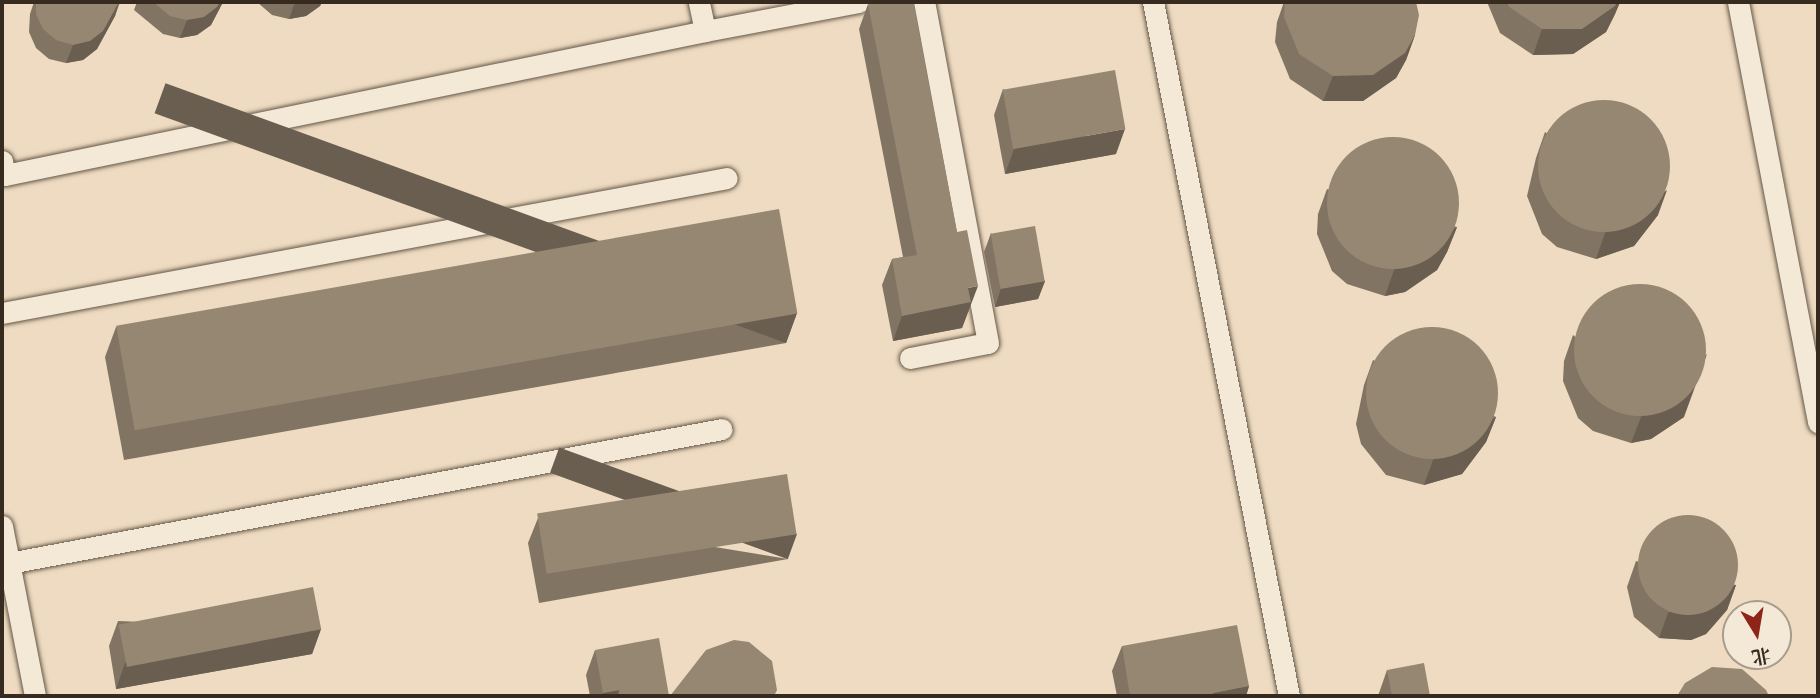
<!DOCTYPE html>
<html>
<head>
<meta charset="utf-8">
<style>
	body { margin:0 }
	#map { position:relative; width:1820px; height:698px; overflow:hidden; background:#eedbc1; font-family:"Sorts Mill Goudy","Noto Serif SC",serif }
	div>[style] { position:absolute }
	.roads { filter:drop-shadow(0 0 2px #645747) drop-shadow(0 0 2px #645747) }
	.service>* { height:21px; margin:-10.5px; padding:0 10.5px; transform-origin:10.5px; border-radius:10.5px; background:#f4e8d7 }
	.wall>* { inset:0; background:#817463 }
	.shaded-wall>* { inset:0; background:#695e50; transform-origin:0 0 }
	.building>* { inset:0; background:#968773; transform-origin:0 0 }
	.round { border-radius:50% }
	span { translate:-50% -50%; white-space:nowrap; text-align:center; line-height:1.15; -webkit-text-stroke:7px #f4e8d7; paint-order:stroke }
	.frame { position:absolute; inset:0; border:4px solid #362b1e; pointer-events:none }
	.north { position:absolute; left:1722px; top:600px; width:70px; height:70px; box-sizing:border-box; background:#f4e8d7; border:2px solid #a89c8d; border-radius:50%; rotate:169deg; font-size:19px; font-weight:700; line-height:28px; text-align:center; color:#362b1e }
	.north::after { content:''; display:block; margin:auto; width:24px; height:32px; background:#8f2418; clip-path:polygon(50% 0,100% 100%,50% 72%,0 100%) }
</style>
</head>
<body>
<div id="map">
	<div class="roads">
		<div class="service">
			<div style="left:1153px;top:2px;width:707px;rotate:78.91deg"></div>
			<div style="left:1738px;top:2px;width:428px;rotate:79.2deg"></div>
			<div style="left:705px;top:31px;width:157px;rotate:-10.7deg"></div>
			<div style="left:2px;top:161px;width:14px;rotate:78deg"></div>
			<div style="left:5px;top:175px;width:715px;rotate:-11.62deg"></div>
			<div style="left:705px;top:31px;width:30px;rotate:-102deg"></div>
			<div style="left:2px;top:313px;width:737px;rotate:-10.55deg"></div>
			<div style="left:910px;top:358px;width:79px;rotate:-10.9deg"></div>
			<div style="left:988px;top:343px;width:347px;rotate:-100.6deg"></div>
			<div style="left:2px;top:526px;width:173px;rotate:79deg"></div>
			<div style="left:9px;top:563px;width:725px;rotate:-10.64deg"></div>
		</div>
	</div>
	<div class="wall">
		<div style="clip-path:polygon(34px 2px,120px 2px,115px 16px,97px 49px,83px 60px,66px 63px,49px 59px,36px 48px,29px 32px,30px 14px)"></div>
		<div style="clip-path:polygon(137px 2px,223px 2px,211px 25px,197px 35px,180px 38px,163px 34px,134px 10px)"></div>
		<div style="clip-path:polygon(257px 2px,322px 2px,320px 6px,306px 16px,289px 19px,272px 15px)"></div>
		<div style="clip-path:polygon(1284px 2px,1416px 2px,1415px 35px,1406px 60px,1396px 78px,1363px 101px,1323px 101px,1290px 79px,1275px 42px,1277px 22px)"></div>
		<div style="clip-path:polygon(1487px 2px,1620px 2px,1615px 14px,1606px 32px,1573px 54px,1533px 55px,1500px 33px)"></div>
		<div style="clip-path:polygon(868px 4px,969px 311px,968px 312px,962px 328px,893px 341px,882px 285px,892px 259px,903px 257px,859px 29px)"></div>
		<div style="clip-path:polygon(1003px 89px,1116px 154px,1005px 174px,994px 115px)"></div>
		<div style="clip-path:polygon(1545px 132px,1658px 215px,1634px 246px,1596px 259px,1557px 247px,1542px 234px,1527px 196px,1536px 158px)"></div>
		<div style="clip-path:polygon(1327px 189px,1457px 227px,1447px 252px,1437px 270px,1405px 292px,1385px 296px,1347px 284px,1332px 271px,1317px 234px,1318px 214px)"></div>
		<div style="clip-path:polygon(991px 233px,1045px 281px,1038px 299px,995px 307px,984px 252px)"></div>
		<div style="clip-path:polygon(797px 313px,786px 343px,124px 460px,105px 357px,116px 327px)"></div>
		<div style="clip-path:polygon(1573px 335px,1684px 417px,1651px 439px,1631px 443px,1593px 431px,1578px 418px,1563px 381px,1564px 361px)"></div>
		<div style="clip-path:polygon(1373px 360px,1496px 417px,1486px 442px,1462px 474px,1424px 485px,1386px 475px,1361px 444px,1356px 424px,1364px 385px)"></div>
		<div style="clip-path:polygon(538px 518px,788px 559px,539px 603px,528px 543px)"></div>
		<div style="clip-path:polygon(1636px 561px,1736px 585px,1727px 610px,1706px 634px,1691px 640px,1659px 638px,1634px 617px,1627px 587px)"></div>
		<div style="clip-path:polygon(118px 621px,321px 629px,312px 654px,116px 689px,109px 646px)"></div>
		<div style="clip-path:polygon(1122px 646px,1249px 686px,1246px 696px,1117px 696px,1112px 671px)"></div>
		<div style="clip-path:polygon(595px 650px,669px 696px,590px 696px,586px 675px)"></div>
		<div style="clip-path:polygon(1387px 670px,1430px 696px,1378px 696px)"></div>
	</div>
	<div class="shaded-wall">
		<div style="clip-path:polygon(119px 2px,115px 16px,97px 49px,83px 60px,66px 63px,73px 45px)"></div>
		<div style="clip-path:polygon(220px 2px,223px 2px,211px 25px,197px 35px,180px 38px,187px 20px)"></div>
		<div style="clip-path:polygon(295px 2px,322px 2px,320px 6px,306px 16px,289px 19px)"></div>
		<div style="clip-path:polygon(1617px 2px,1620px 2px,1615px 14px,1606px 32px,1573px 54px,1533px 55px,1542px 29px)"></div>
		<div style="clip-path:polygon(1415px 35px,1406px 60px,1396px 78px,1363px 101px,1323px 101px,1333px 76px)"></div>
		<div style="clip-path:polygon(1125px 129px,1116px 154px,1005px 174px,1014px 149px)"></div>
		<div style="clip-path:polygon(1667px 190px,1658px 215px,1634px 246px,1596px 259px,1605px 233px)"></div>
		<div style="clip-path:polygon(1457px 227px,1447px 252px,1437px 270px,1405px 292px,1385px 296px,1394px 270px)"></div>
		<div style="clip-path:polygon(1045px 281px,1038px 299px,995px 307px,1001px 288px)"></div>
		<div style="clip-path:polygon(978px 286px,962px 328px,893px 341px,902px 316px,968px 288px)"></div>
		<div style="left:797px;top:313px;width:32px;height:672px;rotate:110deg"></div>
		<div style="clip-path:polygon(1707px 354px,1684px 417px,1651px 439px,1631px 443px,1641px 417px)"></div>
		<div style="clip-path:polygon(1496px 417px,1486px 442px,1462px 474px,1424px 485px,1433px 460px)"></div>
		<div style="left:797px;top:534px;width:27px;height:253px;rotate:110deg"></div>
		<div style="clip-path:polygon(1736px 585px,1727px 610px,1706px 634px,1691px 640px,1659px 638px,1668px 613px)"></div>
		<div style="clip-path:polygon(321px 629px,312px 654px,116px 689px,125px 663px)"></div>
		<div style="clip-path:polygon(1249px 686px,1246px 696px,1212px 696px,1213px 693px)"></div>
		<div style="clip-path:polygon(619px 690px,617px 696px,602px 696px,603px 693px)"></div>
	</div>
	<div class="building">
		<div style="clip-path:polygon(36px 2px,119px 2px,103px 31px,90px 41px,73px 45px,56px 40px,43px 29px,36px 14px)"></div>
		<div style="clip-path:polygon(153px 2px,220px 2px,217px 7px,204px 17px,187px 20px,170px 16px)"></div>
		<div style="clip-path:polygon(879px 2px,913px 2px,957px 232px,967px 230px,978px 286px,968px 288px,971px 302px,902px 316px,892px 259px,917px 255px,868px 4px)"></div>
		<div style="clip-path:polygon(1285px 2px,1416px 2px,1419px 15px,1415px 35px,1405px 53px,1373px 75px,1333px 76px,1299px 54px,1284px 17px)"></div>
		<div style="clip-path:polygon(1507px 2px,1617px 2px,1615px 6px,1582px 29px,1542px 29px,1509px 7px)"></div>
		<div style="left:1115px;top:70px;width:60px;height:114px;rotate:80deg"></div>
		<div class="round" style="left:1538px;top:100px;width:132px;height:132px"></div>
		<div class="round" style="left:1327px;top:137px;width:132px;height:132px"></div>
		<div style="left:779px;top:209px;width:106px;height:673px;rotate:80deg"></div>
		<div style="left:1035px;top:226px;width:56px;height:45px;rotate:80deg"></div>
		<div class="round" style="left:1574px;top:284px;width:132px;height:132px"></div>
		<div class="round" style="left:1366px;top:327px;width:132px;height:132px"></div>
		<div style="left:787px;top:474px;width:61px;height:253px;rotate:81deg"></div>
		<div class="round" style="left:1638px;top:515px;width:100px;height:100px"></div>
		<div style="left:313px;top:587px;width:43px;height:198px;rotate:79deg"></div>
		<div style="clip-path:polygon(1237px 625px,1249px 686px,1213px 693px,1213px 696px,1130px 696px,1122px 646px)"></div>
		<div style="clip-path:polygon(659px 638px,669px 696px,620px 696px,619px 690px,603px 693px,595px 650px)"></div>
		<div style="clip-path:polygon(734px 640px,749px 642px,772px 661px,777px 690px,774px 696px,670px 696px,706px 650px)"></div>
		<div style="clip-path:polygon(1424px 663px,1430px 696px,1392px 696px,1387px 670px)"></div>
		<div style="clip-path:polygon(1712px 667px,1742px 669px,1766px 690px,1769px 696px,1677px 696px,1685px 683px)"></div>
	</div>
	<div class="frame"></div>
	<div class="north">北</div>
</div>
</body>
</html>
